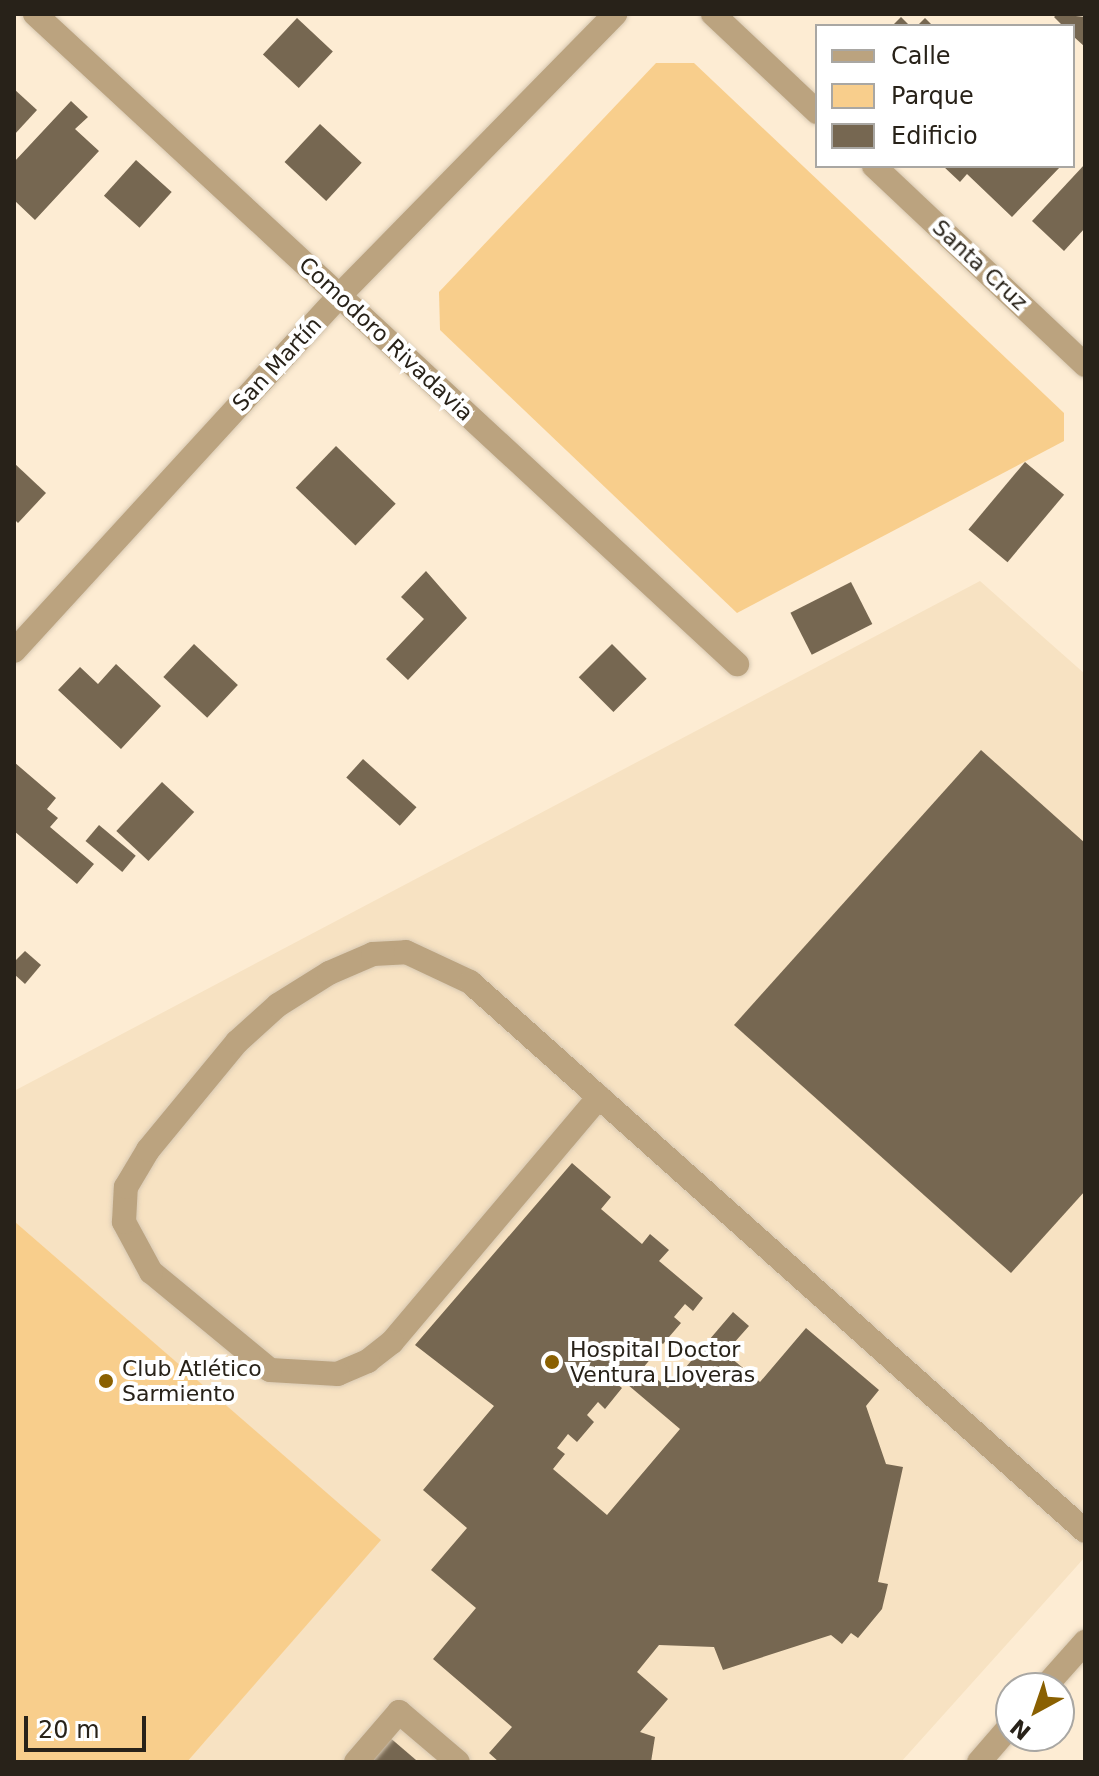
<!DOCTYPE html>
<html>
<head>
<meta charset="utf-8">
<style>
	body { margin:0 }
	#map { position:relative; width:1099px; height:1776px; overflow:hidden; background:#fdecd3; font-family:"DejaVu Sans",sans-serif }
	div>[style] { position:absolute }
	.built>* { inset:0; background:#f7e2c2 }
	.green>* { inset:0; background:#f8ce8c }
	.building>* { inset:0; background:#766751; transform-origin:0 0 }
	.roads { filter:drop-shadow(0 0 2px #d7c8b2) drop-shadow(0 0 2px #d7c8b2) }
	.service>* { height:24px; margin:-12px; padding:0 12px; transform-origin:12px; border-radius:12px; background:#bba37f }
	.minor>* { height:24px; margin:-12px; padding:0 12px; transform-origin:12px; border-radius:12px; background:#bba37f }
	.dots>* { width:22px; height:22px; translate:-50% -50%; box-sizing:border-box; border:4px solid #fff; border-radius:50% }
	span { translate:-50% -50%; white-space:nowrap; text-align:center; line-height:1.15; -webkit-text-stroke:8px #fff; paint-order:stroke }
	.street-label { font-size:22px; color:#282219 }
	.poi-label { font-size:22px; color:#282219 }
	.left { translate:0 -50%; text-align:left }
	.frame { position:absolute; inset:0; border:16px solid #282219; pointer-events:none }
	.legend { position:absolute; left:815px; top:24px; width:260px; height:144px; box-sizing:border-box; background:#fff; border:2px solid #a9a7a3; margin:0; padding:10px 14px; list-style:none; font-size:24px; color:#282219 }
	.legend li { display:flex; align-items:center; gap:16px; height:40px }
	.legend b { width:40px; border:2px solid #a9a7a3 }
	.north { position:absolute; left:995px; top:1672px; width:80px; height:80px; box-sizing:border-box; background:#fff; border:2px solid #a9a7a3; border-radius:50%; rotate:220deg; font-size:22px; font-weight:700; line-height:32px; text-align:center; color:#282219 }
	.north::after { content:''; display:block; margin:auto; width:28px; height:36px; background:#8a6001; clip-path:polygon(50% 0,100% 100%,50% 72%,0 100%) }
	.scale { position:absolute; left:24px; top:1716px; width:122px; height:36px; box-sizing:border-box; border:4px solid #282219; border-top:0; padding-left:10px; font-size:24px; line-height:28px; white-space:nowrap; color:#282219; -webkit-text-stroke:6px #fff; paint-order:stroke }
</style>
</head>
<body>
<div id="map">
	<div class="built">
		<div style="clip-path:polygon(980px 581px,1085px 674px,1085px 1557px,901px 1762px,187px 1762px,380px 1540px,14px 1221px,14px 1091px)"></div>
	</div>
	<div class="green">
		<div style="clip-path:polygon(656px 63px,694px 63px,1064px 413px,1064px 441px,737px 613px,440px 330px,439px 292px)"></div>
		<div style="clip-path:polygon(14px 1221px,381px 1540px,187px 1762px,14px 1762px)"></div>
	</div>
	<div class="building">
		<div style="clip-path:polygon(1057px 14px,1085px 17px,1085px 47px,1073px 36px,1073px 26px,1063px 26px,1054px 17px)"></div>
		<div style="clip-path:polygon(901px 17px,910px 26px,892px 26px)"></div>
		<div style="left:297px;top:18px;width:49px;height:50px;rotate:43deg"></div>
		<div style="clip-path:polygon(925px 18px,933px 26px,917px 26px)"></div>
		<div style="clip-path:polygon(14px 89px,37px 110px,14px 135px)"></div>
		<div style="clip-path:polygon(71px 101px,88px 117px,75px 129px,99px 151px,35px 220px,14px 200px,14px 162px)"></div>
		<div style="left:320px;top:124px;width:57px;height:52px;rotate:43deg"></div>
		<div style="left:136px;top:160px;width:48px;height:48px;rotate:42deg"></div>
		<div style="clip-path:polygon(1085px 164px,1085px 228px,1064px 251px,1032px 221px)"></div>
		<div style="clip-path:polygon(943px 166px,975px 167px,1061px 166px,1012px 217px,967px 174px,960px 182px)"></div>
		<div style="left:336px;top:446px;width:83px;height:58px;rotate:44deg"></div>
		<div style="left:1025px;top:462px;width:51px;height:88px;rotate:40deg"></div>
		<div style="clip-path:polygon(14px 463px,46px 493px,18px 523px,14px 519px)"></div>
		<div style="clip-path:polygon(426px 571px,467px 618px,408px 680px,386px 659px,424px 619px,401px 597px)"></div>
		<div style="left:851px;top:582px;width:47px;height:68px;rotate:63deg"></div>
		<div style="left:194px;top:644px;width:60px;height:45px;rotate:43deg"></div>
		<div style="left:612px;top:644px;width:49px;height:47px;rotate:45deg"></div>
		<div style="clip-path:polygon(116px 664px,161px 706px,121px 749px,58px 690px,80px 667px,98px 684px)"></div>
		<div style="clip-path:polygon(981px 750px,1085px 843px,1085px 1191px,1011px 1273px,734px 1025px)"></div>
		<div style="left:363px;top:759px;width:72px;height:25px;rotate:42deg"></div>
		<div style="clip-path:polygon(14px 762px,56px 798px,47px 809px,58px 818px,50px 827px,94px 864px,77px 884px,14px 831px)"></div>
		<div style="left:162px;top:782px;width:44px;height:67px;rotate:43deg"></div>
		<div style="left:99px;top:825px;width:48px;height:21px;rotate:40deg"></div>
		<div style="clip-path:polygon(25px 951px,41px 965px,25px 984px,14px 974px,14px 962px)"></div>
		<div style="clip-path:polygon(evenodd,572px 1163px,611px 1197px,601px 1209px,642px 1244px,650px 1234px,669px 1250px,659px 1261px,703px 1298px,693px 1311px,685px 1304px,674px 1317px,681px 1323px,663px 1344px,655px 1338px,644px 1351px,652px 1357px,643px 1368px,668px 1388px,733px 1312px,749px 1326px,725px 1353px,760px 1382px,806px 1328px,879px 1390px,866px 1406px,886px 1464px,903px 1467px,878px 1582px,888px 1584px,882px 1609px,858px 1638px,851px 1633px,842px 1644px,831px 1635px,723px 1670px,714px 1647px,659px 1645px,637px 1672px,668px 1699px,640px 1732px,655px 1737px,651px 1762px,499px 1762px,489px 1753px,512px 1727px,433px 1659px,476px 1608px,431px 1570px,467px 1528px,423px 1490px,494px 1406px,415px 1345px,572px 1163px,621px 1379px,680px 1429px,607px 1515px,553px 1469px,565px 1454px,557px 1448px,568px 1434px,577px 1442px,594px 1422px,587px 1415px,598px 1402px,605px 1409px,622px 1388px,617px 1384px,621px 1379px)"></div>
		<div style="clip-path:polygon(388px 1736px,416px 1760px,415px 1762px,366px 1762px)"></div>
	</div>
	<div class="roads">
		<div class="service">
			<div style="left:599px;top:1097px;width:321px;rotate:130.2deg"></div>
			<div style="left:392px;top:1342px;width:31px;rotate:142deg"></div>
			<div style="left:368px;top:1361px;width:33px;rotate:157deg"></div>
			<div style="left:338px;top:1374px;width:68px;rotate:-176.6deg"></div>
			<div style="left:270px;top:1370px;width:154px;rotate:-140.5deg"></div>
			<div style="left:151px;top:1272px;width:57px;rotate:-118.4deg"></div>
			<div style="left:124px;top:1222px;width:35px;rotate:-87deg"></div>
			<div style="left:126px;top:1187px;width:43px;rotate:-59.3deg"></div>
			<div style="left:148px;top:1150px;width:140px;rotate:-50.5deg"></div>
			<div style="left:237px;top:1042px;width:55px;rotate:-42.1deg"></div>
			<div style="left:278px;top:1005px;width:60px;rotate:-32.1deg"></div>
			<div style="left:329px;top:973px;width:48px;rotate:-23.4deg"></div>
			<div style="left:373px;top:954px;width:33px;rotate:-3deg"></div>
			<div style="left:406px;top:952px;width:71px;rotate:25.1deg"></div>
			<div style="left:470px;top:982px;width:824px;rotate:41.75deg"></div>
			<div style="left:356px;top:1762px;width:66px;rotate:-49.3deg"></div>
			<div style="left:399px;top:1712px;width:77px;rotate:40.3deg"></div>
		</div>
		<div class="minor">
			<div style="left:35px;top:14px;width:957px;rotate:42.8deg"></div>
			<div style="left:713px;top:14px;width:143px;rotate:43.3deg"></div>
			<div style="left:874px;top:166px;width:290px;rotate:43.3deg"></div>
			<div style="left:14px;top:651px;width:481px;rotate:-47.5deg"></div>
			<div style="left:339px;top:296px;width:395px;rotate:-45.6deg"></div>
			<div style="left:1044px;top:1688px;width:62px;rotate:-48.3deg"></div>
			<div style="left:979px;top:1762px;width:49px;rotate:-49.1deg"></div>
		</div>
	</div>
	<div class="dots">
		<div style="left:552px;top:1362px;background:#8a6001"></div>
		<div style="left:106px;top:1381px;background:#8a6001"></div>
	</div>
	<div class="street-label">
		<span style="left:980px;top:265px;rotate:43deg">Santa Cruz</span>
		<span style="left:386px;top:339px;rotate:43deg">Comodoro Rivadavia</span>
		<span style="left:277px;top:364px;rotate:-47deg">San Martín</span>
	</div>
	<div class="poi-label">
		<span class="left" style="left:570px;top:1362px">Hospital Doctor<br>Ventura Lloveras</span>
		<span class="left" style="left:122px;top:1381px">Club Atlético<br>Sarmiento</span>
	</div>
	<div class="frame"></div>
	<ul class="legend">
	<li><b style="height:10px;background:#bba37f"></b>Calle</li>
	<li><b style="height:22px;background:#f8ce8c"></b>Parque</li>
	<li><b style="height:22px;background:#766751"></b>Edificio</li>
	</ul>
	<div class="north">N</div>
	<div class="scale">20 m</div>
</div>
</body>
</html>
